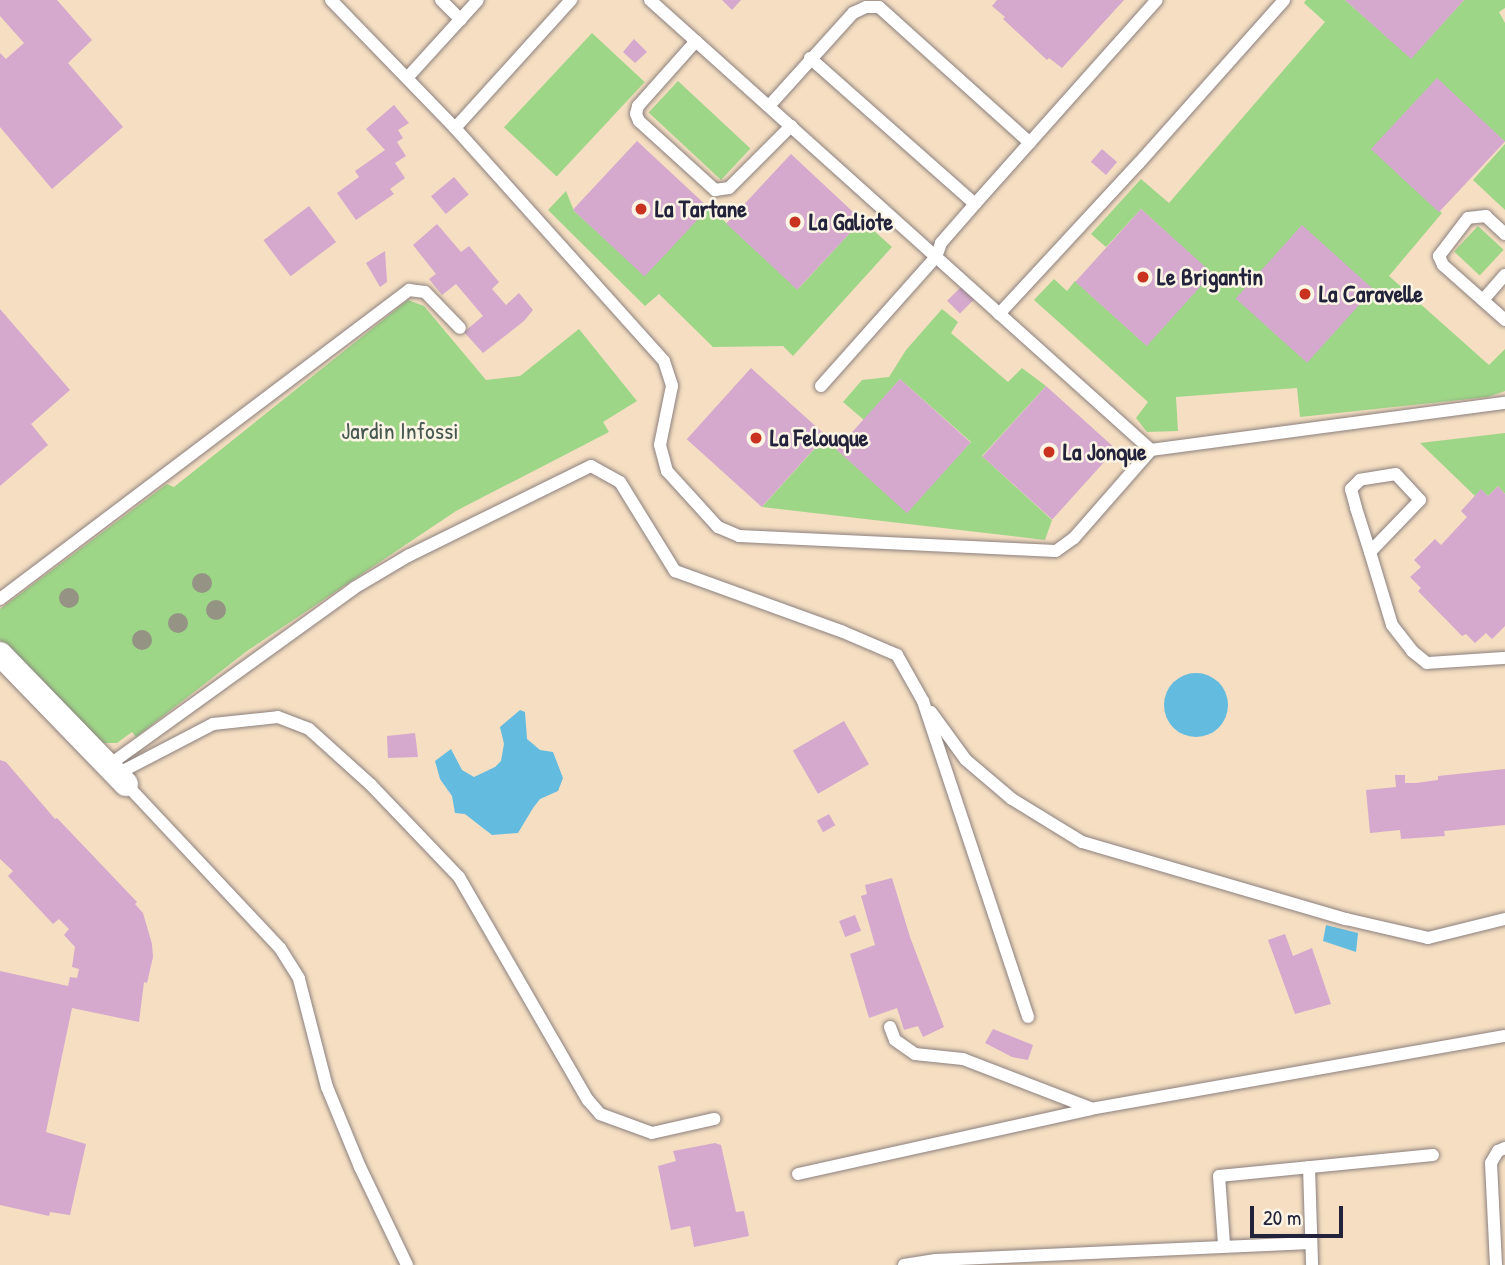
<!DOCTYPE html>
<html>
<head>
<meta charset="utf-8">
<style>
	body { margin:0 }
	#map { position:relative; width:1505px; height:1265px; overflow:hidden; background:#f5dec2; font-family:"Patrick Hand",sans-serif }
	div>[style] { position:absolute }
	.green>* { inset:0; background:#9ed688; transform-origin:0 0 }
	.water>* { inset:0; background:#63bbe0 }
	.round { border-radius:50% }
	.building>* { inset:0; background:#d4a9cd; transform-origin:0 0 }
	.roads { filter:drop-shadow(0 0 2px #8c807e) drop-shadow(0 0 2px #8c807e) }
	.service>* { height:12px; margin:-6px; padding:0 6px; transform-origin:6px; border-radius:6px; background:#fff }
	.minor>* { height:24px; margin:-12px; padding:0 12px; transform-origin:12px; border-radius:12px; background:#fff }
	.trees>* { width:20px; height:20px; margin:-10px; border-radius:50%; background:#959484 }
	.dots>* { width:19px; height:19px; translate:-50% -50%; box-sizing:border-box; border:4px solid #fcf5e5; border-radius:50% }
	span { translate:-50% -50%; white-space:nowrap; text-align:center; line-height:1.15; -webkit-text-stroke:5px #fcf5e5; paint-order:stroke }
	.poi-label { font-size:24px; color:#22223b; font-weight:700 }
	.left { translate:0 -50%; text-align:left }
	.park-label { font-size:24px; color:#475852 }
	.scale { position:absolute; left:1250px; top:1206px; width:93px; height:32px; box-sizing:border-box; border:4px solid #22223b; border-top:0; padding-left:9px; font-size:21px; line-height:24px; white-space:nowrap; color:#22223b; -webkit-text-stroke:5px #fcf5e5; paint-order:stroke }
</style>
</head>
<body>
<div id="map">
	<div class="green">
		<div style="clip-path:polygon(1306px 0,1345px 0,1411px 58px,1464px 0,1505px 0,1505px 8px,1499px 12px,1505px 23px,1505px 142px,1437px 79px,1373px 150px,1442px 213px,1389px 276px,1489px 365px,1505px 349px,1505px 391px,1488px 397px,1300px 417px,1297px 388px,1176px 397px,1178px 431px,1147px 432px,1136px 418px,1148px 402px,1034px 300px,1054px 279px,1067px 291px,1075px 281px,1146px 345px,1211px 273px,1141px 209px,1106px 247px,1091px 234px,1141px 179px,1169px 203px,1325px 22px,1304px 3px)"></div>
		<div style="left:592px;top:33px;width:72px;height:129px;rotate:43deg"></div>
		<div style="left:678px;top:81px;width:99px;height:43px;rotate:43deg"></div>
		<div style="clip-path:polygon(1505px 144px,1505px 210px,1473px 180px)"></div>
		<div style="clip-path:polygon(566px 191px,574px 211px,645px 275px,709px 207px,798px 289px,862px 220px,892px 247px,793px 356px,783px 346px,713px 347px,659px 294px,645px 306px,548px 210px)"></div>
		<div style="left:1478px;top:226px;width:35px;height:35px;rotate:43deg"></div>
		<div style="clip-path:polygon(408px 300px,424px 306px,486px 380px,520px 376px,579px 329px,637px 401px,603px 422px,609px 432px,456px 511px,247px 651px,136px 737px,132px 732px,117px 743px,101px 743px,0 640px,0 609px,167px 484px,174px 487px)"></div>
		<div style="clip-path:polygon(942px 309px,958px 322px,951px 333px,1008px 382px,1022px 368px,1046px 386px,982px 456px,1052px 520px,1045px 540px,762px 507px,826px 436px,837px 450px,907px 512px,971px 442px,900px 379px,864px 420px,843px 402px,862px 380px,889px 377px,906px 350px)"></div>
		<div style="clip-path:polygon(1505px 433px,1505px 494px,1498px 486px,1488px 496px,1481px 490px,1475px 496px,1420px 443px)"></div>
	</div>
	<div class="water">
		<div class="round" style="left:1164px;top:673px;width:64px;height:64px"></div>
		<div style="clip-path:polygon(520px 710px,525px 712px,527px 739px,540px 750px,553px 752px,563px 778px,558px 791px,540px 799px,533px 808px,518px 833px,492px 835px,465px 814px,455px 813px,452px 796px,440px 779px,435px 761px,451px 749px,462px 770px,474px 777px,495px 767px,501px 761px,504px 744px,500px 727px)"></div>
		<div style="clip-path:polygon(1326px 925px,1358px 933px,1356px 952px,1323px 941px)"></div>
	</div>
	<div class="building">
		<div style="clip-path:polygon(0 0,57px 0,92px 40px,68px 63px,123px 127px,52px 189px,0 127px,0 53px,6px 59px,24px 43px,0 16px)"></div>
		<div style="clip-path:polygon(722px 0,741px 0,732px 10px)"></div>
		<div style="clip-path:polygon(997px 0,1124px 0,1062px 68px,1049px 58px,1047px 60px,1003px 19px,1005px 17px,992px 6px)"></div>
		<div style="clip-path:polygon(1345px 0,1464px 0,1411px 59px)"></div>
		<div style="clip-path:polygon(634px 39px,647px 52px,635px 63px,623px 52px)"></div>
		<div style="left:1437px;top:78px;width:93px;height:97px;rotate:43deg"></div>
		<div style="clip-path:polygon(394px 105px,409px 123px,398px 130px,403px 138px,397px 142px,406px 156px,395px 163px,405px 178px,390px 189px,394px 194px,356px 220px,337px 193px,359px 177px,355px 171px,385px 150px,366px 129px)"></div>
		<div style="left:637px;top:141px;width:98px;height:94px;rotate:43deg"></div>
		<div style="left:1102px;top:149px;width:20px;height:17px;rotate:41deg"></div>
		<div style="left:791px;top:154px;width:97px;height:95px;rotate:43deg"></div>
		<div style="left:454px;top:177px;width:23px;height:30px;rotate:50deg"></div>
		<div style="left:309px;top:206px;width:45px;height:57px;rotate:53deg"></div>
		<div style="left:1141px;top:209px;width:96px;height:98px;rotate:42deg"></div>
		<div style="clip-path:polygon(437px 224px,461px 252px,469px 246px,499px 282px,492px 289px,506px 305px,519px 293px,533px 310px,524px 321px,483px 353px,464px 332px,483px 316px,456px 284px,442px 295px,429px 279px,436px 274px,413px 245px)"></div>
		<div style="left:1302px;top:225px;width:96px;height:99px;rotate:42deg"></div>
		<div style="clip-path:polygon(385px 251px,387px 282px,380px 287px,366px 263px)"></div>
		<div style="left:962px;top:286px;width:18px;height:21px;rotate:45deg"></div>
		<div style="clip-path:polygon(0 309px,70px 390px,31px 424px,48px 445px,0 486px)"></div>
		<div style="left:751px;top:368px;width:101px;height:96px;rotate:42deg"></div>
		<div style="left:900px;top:379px;width:95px;height:95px;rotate:42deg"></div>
		<div style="left:1046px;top:386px;width:94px;height:95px;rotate:42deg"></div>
		<div style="clip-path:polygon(1498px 486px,1505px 494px,1505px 626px,1492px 639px,1486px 633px,1475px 643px,1466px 634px,1462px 636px,1418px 591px,1421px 588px,1410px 577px,1421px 567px,1414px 560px,1435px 539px,1441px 545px,1467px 517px,1461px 511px,1481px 489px,1488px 496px)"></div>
		<div style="left:844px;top:721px;width:50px;height:59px;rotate:60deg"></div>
		<div style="clip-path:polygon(415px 733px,418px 757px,388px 758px,387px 736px)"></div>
		<div style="clip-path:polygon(0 760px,6px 762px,55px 819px,57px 818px,137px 902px,135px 904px,143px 913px,152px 944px,153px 957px,147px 983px,144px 982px,139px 1022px,72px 1008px,46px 1132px,86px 1144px,70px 1215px,50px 1212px,49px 1216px,0 1205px,0 971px,68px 986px,70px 977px,77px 978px,79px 969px,72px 967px,75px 947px,64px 935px,69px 929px,59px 919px,53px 924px,8px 876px,13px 871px,0 859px)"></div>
		<div style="clip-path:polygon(1505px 769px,1505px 825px,1444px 831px,1445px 836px,1401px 839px,1400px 830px,1370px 833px,1366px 790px,1396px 787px,1395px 775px,1405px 775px,1405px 783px,1416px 783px,1438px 780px,1438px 776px)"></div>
		<div style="left:829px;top:814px;width:13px;height:14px;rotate:61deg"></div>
		<div style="clip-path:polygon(892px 878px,910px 937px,944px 1027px,923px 1037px,918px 1026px,904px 1030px,897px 1008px,869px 1018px,850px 954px,875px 945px,861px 896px,867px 894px,865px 885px)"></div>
		<div style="left:855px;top:915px;width:17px;height:17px;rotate:69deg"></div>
		<div style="clip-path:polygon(1285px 934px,1293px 956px,1312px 948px,1331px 1004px,1295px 1014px,1268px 940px)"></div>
		<div style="clip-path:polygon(993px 1029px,1033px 1045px,1028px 1060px,1012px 1057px,985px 1043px)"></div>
		<div style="clip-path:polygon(715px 1143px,721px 1145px,736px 1212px,744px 1211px,749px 1236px,694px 1247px,690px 1226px,671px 1230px,658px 1166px,676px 1161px,673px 1151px)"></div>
	</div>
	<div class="roads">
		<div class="service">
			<div style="left:331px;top:0;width:178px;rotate:45.9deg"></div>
			<div style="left:455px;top:128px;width:313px;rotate:48.1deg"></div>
			<div style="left:664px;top:361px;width:26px;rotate:72deg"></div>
			<div style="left:672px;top:386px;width:60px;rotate:101.5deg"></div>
			<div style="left:660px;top:445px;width:27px;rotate:75deg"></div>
			<div style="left:667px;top:471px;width:76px;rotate:47.7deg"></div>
			<div style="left:718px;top:527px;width:23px;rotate:23deg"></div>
			<div style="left:739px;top:536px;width:317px;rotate:2.7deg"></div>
			<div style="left:1056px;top:551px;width:22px;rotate:-36deg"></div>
			<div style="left:1074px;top:538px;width:117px;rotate:-48.8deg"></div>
			<div style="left:1151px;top:450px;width:357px;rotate:-7.6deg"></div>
			<div style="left:441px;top:0;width:28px;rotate:45deg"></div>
			<div style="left:650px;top:0;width:673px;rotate:41.93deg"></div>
			<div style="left:696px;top:41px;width:87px;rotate:131.7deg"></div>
			<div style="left:638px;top:106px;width:8px;rotate:104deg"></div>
			<div style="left:636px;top:114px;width:8px;rotate:67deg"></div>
			<div style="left:639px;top:121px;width:103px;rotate:42.2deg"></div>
			<div style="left:715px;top:190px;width:14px;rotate:-8deg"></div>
			<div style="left:729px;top:188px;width:88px;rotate:-45deg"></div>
			<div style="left:810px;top:58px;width:220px;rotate:41.5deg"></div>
			<div style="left:407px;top:78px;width:105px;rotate:-47.7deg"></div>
			<div style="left:769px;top:106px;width:125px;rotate:-47.9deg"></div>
			<div style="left:853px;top:13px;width:14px;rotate:-25deg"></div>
			<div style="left:866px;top:7px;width:13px"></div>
			<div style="left:879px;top:7px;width:203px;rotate:42deg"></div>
			<div style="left:455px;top:128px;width:173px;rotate:-47.8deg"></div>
			<div style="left:1505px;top:234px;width:26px;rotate:-137deg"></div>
			<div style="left:1486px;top:216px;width:18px;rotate:174deg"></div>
			<div style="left:1468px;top:218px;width:48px;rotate:127.3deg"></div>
			<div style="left:1439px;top:256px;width:10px;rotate:66deg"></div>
			<div style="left:1443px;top:265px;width:83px;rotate:41.6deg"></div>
			<div style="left:1483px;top:300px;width:33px;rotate:-49deg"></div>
			<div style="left:999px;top:314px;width:206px;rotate:-47.2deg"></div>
			<div style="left:1139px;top:163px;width:218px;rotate:-48.3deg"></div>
			<div style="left:821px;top:386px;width:173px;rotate:-48.3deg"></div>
			<div style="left:936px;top:257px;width:15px;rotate:-70deg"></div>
			<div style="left:941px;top:243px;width:52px;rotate:-48.9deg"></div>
			<div style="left:975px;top:204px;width:273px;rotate:-48.3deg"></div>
			<div style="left:1370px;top:552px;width:72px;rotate:-46.1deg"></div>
			<div style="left:1420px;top:500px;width:35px;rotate:-133deg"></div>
			<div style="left:1396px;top:474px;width:36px;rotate:171deg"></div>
			<div style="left:1360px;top:480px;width:13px;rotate:135deg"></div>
			<div style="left:1351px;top:489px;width:20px;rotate:75deg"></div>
			<div style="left:1356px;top:508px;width:46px;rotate:72.3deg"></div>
			<div style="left:1370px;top:552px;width:76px;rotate:73.2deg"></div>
			<div style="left:1392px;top:625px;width:33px;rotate:52deg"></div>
			<div style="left:1412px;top:651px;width:19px;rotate:39deg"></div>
			<div style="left:1427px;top:663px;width:78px;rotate:-3.7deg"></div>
			<div style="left:0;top:599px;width:513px;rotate:-37.07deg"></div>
			<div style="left:409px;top:290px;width:16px;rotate:7deg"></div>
			<div style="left:425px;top:292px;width:50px;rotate:45.8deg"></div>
			<div style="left:931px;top:712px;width:59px;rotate:53.9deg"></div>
			<div style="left:966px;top:760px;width:60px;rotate:40.3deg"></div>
			<div style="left:1012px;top:799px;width:82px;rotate:31.6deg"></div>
			<div style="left:1082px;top:842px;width:275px;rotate:16.3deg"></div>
			<div style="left:1346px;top:919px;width:84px;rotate:13deg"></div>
			<div style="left:1428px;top:938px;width:79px;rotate:-13.9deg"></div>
			<div style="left:109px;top:765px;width:302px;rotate:-35.8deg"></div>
			<div style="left:354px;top:588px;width:63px;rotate:-30.7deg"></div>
			<div style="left:408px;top:556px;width:204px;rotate:-26.2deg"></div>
			<div style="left:591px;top:466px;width:33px;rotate:29deg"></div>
			<div style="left:620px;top:482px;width:105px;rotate:58.3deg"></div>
			<div style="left:675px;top:571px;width:177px;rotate:19.9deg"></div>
			<div style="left:841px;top:631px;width:61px;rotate:23.2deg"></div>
			<div style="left:897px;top:655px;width:53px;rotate:60.5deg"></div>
			<div style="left:923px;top:701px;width:333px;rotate:71.6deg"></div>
			<div style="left:117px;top:774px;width:108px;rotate:-27.5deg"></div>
			<div style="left:213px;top:724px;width:65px;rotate:-6.1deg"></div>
			<div style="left:278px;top:717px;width:33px;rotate:21deg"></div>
			<div style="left:309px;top:729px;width:84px;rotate:42.1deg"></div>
			<div style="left:371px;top:785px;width:127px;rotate:46.3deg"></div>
			<div style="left:459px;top:877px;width:258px;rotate:60deg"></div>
			<div style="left:588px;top:1100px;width:18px;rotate:49deg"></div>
			<div style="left:600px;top:1114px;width:55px;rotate:20.1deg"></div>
			<div style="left:652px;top:1133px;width:64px;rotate:-12.7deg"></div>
			<div style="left:126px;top:784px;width:225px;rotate:46.8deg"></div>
			<div style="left:280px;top:948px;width:36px;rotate:58deg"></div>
			<div style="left:299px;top:979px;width:112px;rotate:75.5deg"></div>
			<div style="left:327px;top:1087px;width:87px;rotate:67.6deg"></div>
			<div style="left:360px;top:1167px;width:109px;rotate:64.4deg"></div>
			<div style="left:890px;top:1027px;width:14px;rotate:69deg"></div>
			<div style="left:895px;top:1040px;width:24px;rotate:35deg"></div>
			<div style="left:915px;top:1054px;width:48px;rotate:5.9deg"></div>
			<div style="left:963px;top:1059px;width:136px;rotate:21.1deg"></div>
			<div style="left:1309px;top:1167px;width:98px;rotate:88.2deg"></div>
			<div style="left:798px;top:1174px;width:299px;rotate:-12.5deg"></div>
			<div style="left:1090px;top:1109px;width:421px;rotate:-10deg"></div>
			<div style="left:1224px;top:1244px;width:68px;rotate:-94.2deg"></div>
			<div style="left:1219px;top:1176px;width:215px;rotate:-5.6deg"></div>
			<div style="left:904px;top:1265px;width:32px;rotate:-9deg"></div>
			<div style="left:936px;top:1260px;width:375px;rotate:-2.6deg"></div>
			<div style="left:1496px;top:1265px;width:102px;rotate:-92.8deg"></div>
			<div style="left:1491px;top:1163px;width:14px;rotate:-60deg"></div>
			<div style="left:1498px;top:1151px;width:8px;rotate:-23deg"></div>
		</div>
		<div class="minor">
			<div style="left:0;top:654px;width:181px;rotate:45.9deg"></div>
		</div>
	</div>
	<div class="trees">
		<div style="left:202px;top:583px"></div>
		<div style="left:69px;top:598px"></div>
		<div style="left:216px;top:610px"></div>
		<div style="left:178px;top:623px"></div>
		<div style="left:142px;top:640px"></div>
	</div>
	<div class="dots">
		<div style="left:641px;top:209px;background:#c8321e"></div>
		<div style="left:795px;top:222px;background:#c8321e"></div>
		<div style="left:1143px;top:277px;background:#c8321e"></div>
		<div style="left:1305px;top:294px;background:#c8321e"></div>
		<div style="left:756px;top:438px;background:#c8321e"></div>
		<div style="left:1049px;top:452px;background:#c8321e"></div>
	</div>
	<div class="poi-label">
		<span class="left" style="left:655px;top:209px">La Tartane</span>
		<span class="left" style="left:809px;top:222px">La Galiote</span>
		<span class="left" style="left:1157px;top:277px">Le Brigantin</span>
		<span class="left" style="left:1319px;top:294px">La Caravelle</span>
		<span class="left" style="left:770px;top:438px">La Felouque</span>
		<span class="left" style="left:1063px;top:452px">La Jonque</span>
	</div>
	<div class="park-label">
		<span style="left:400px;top:431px">Jardin Infossi</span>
	</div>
	<div class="scale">20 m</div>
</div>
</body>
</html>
